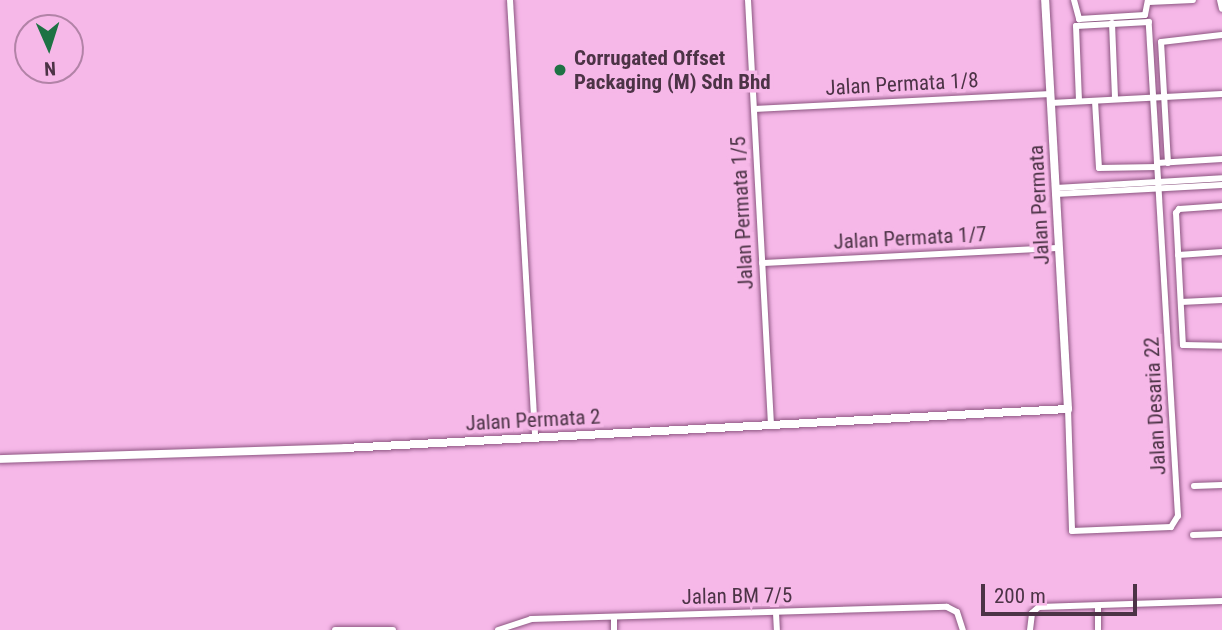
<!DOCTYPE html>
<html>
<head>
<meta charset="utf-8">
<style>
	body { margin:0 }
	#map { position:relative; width:1222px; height:630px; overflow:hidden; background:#f6b8e8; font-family:"Roboto Condensed",sans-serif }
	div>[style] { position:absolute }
	.roads { filter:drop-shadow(0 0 2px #8c5581) drop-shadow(0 0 2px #8c5581) }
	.minor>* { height:6px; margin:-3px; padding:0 3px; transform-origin:3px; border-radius:3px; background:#fff }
	.tertiary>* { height:8px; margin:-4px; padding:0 4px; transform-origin:4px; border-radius:4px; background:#fff }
	.dots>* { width:19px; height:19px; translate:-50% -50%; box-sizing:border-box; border:4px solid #f6b8e8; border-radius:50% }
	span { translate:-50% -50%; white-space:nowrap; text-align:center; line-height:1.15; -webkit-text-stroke:7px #f6b8e8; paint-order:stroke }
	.poi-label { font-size:21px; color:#4c3346; font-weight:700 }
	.left { translate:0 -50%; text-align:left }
	.street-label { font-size:21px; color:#4c3346 }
	.north { position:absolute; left:14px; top:14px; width:70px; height:70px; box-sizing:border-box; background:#f6b8e8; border:2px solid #b283a7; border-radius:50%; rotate:177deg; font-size:19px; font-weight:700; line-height:28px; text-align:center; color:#4c3346 }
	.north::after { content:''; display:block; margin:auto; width:24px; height:32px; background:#1e7244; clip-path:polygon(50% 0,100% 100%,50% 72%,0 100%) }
	.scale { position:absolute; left:981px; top:584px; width:156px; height:32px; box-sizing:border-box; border:4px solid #4c3346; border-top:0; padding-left:9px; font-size:21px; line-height:24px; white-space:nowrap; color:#4c3346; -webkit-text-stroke:5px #f6b8e8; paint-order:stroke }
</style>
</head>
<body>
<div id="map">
	<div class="roads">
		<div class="minor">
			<div style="left:510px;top:0;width:438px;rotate:86.7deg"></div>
			<div style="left:748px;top:0;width:425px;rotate:86.9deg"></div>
			<div style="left:1074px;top:0;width:20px;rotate:75deg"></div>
			<div style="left:1079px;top:19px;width:66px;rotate:-3.5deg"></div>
			<div style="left:1145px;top:15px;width:15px;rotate:-79deg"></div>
			<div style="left:1220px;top:0;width:9px;rotate:77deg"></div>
			<div style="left:1149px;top:2px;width:44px;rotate:-2.6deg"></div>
			<div style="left:1112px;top:23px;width:76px;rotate:87.7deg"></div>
			<div style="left:1095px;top:101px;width:67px;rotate:86.6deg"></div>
			<div style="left:1099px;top:168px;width:58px;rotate:-1deg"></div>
			<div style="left:1051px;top:103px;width:171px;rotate:-3deg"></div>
			<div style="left:754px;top:109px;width:297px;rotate:-2.9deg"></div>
			<div style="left:1157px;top:163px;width:65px;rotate:-3.5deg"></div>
			<div style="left:1168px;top:163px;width:121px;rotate:-93.3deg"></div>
			<div style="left:1161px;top:42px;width:61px;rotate:-6.5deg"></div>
			<div style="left:1056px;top:188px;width:166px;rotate:-3.4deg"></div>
			<div style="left:1056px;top:194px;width:166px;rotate:-3.1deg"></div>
			<div style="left:1222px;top:206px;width:43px;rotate:176deg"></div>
			<div style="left:1179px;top:209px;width:5px;rotate:127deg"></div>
			<div style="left:1176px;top:213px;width:132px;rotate:87deg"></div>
			<div style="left:1183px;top:345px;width:39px;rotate:1deg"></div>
			<div style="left:1178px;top:255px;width:44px;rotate:-3.9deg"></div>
			<div style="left:762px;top:263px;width:297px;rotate:-2.9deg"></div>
			<div style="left:1181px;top:302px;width:41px;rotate:-2.8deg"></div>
			<div style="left:1068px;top:409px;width:122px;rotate:88.1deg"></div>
			<div style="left:1072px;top:531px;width:99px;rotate:-2.3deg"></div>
			<div style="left:1171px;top:527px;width:13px;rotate:-58deg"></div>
			<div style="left:1178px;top:516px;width:495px;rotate:-93.4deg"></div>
			<div style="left:1149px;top:22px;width:73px;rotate:176.9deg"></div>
			<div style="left:1076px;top:26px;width:75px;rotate:87.7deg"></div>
			<div style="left:1194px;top:486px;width:28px;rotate:-2deg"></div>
			<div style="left:1193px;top:535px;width:29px;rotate:-2deg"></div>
			<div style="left:776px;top:613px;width:17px;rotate:87deg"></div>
			<div style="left:614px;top:617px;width:13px;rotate:90deg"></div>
			<div style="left:335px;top:630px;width:58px"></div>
			<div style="left:498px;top:630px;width:35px;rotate:-18deg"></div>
			<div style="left:531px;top:619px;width:416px;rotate:-1.7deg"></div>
			<div style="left:947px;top:607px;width:11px;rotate:27deg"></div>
			<div style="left:957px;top:612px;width:19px;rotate:72deg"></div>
			<div style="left:1030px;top:630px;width:17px;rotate:-83deg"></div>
			<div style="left:1032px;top:613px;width:9px;rotate:-41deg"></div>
			<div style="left:1039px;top:607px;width:183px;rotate:-1.9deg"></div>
			<div style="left:1098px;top:630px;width:24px;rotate:-90deg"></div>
		</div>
		<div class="tertiary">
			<div style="left:0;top:459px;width:345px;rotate:-1.8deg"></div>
			<div style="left:345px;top:448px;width:724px;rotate:-3.09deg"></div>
			<div style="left:1068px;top:409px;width:410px;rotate:-93.2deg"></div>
		</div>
	</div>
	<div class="dots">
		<div style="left:560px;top:70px;background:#1e7244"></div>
	</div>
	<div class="poi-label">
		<span class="left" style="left:574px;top:70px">Corrugated Offset<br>Packaging (M) Sdn Bhd</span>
	</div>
	<div class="street-label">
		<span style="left:902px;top:84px;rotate:-3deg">Jalan Permata 1/8</span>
		<span style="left:1039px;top:205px;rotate:-93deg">Jalan Permata</span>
		<span style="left:742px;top:213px;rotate:-93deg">Jalan Permata 1/5</span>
		<span style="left:910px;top:238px;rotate:-3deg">Jalan Permata 1/7</span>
		<span style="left:1155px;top:406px;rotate:-93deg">Jalan Desaria 22</span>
		<span style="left:533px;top:420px;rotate:-3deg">Jalan Permata 2</span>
		<span style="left:737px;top:596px;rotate:-1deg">Jalan BM 7/5</span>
	</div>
	<div class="north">N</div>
	<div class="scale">200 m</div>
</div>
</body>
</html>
